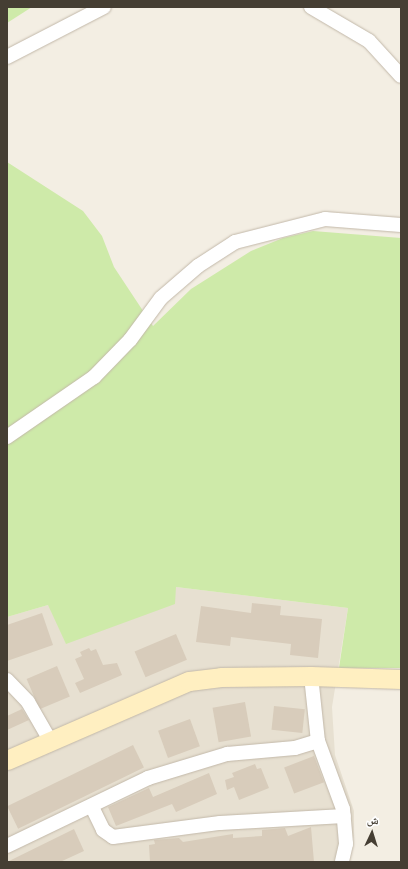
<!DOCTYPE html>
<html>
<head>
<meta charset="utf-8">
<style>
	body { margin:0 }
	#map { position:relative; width:408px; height:869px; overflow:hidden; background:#f3eee3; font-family:Figtree,"Noto Naskh Arabic",sans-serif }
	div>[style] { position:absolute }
	.residential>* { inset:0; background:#e7e0d1 }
	.green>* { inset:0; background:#ceeaa9 }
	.building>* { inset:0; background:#d8ccbb; transform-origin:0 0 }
	.roads { filter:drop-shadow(0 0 1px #c2b8a9) drop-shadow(0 0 1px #c2b8a9) }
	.street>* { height:14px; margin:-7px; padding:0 7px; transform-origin:7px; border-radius:7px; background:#fff }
	.secondary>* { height:19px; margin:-9.5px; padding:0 9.5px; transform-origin:9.5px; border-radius:9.5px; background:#ffefc1 }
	span { translate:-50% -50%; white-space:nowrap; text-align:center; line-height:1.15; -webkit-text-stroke:3px #fff; paint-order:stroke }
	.frame { position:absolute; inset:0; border:8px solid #453e33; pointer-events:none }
	.north { position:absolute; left:352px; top:813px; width:40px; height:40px; -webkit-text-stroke:3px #fff; paint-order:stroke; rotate:4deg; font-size:11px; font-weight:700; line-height:16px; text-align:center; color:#453e33 }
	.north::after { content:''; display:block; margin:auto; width:14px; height:18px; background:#453e33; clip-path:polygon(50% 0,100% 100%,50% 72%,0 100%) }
</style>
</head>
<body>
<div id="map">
	<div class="residential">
		<div style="clip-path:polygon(176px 587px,348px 608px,332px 707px,335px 755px,354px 811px,354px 836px,345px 862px,7px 862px,7px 617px,48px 605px)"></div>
	</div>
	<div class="green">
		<div style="clip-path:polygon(7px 7px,32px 7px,7px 23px)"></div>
		<div style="clip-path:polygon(7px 162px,83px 211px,102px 236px,114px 267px,153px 326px,191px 289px,251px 251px,283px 238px,313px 231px,401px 238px,401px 668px,339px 668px,348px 608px,176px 587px,175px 604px,66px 644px,48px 605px,7px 617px)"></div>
	</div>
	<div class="building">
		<div style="clip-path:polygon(252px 603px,281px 606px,280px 615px,322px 619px,318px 658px,290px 655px,291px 644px,231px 637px,230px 646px,196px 642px,201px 606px,251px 613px)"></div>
		<div style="clip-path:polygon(42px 613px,53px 645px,7px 661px,7px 625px)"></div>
		<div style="left:176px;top:634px;width:28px;height:45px;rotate:67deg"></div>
		<div style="clip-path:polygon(89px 648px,91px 651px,96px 649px,103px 665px,117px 663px,122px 675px,80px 693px,75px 683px,84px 679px,75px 659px,82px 656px,80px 652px)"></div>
		<div style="left:57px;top:666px;width:33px;height:33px;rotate:67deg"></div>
		<div style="left:245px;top:702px;width:35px;height:33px;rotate:80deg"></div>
		<div style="left:274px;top:706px;width:31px;height:24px;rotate:6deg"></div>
		<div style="clip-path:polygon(22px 709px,29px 720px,7px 730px,7px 716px)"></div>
		<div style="left:190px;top:719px;width:29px;height:34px;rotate:70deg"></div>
		<div style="left:133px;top:745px;width:25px;height:140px;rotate:64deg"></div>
		<div style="left:314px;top:756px;width:28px;height:32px;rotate:69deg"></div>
		<div style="clip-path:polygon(255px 764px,257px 769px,261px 768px,269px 788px,239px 800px,234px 787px,227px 790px,225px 780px,234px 777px,232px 773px)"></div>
		<div style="clip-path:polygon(209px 773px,217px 794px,176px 812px,172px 804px,116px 826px,108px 807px,149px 788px,153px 797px)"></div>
		<div style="clip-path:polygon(311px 827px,314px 862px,150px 862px,149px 845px,155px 844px,154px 840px,179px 838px,183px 842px,233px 834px,233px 838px,262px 836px,262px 830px,285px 828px,288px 836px)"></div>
		<div style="clip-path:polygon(74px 829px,84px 851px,60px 862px,7px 862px)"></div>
	</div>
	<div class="roads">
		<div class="street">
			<div style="left:311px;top:7px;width:67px;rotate:30.4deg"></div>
			<div style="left:369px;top:41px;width:47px;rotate:47.6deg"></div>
			<div style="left:7px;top:57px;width:109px;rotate:-27.3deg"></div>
			<div style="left:7px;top:437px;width:106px;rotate:-34.6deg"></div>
			<div style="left:94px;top:377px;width:52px;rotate:-45.8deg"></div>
			<div style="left:130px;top:340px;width:52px;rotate:-53.6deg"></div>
			<div style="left:161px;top:298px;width:49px;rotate:-40.9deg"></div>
			<div style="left:198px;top:266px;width:44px;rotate:-33deg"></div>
			<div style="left:235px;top:242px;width:93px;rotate:-14.3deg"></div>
			<div style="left:325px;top:219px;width:76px;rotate:4.5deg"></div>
			<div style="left:311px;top:676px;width:65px;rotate:83.9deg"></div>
			<div style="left:318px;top:741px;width:72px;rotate:69.8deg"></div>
			<div style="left:343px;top:809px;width:35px;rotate:85deg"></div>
			<div style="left:346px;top:844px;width:18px;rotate:103deg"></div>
			<div style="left:7px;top:680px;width:30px;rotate:46deg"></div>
			<div style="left:28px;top:702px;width:46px;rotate:60.1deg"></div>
			<div style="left:92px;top:807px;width:25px;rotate:64deg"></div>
			<div style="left:103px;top:830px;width:12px;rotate:35deg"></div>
			<div style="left:113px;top:837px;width:108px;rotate:-7.5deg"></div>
			<div style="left:220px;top:823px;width:124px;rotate:-3.2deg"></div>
			<div style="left:7px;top:846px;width:157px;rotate:-25.7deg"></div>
			<div style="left:148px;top:778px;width:83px;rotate:-16.9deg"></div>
			<div style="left:227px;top:754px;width:68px;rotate:-5deg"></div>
			<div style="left:295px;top:748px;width:24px;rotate:-17deg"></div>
		</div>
		<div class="secondary">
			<div style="left:7px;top:760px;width:198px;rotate:-23.5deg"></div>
			<div style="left:189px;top:681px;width:32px;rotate:-7deg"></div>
			<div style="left:221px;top:677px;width:90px;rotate:-0.6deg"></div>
			<div style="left:311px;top:676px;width:90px;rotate:1.9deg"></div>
		</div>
	</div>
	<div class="frame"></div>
	<div class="north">ش</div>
</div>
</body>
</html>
